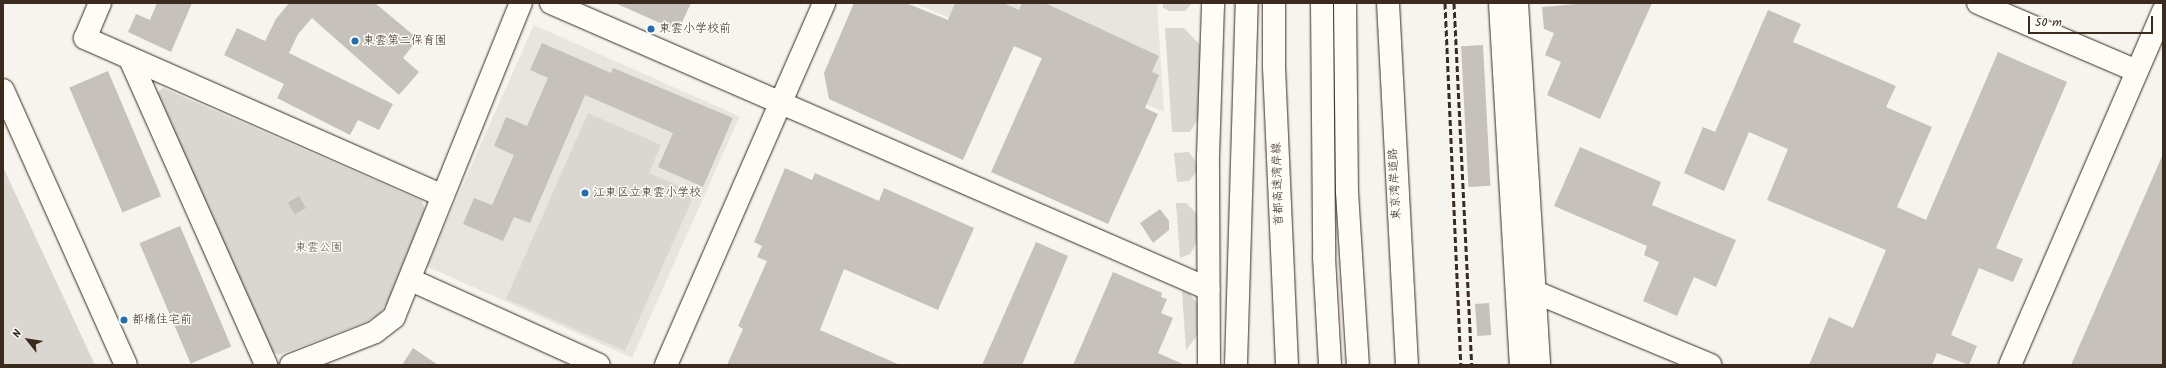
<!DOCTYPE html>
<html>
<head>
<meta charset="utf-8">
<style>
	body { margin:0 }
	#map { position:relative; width:2166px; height:368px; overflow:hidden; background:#f5f4ee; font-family:Kalam,"Klee One",sans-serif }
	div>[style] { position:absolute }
	.built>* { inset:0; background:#e7e5df; transform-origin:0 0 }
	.green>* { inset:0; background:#dad6d0 }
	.building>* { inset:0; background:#c7c1bb; transform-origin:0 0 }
	.roads { filter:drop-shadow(0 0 1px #3b2a1e) drop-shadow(0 0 1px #3b2a1e) }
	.minor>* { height:22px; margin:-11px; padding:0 11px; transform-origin:11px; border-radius:11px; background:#fdfcf7 }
	.highway>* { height:22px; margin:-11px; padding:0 11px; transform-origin:11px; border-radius:11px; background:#fdfcf7 }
	.rail>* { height:3px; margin-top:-1.5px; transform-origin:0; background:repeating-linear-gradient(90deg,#3b2a1e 0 6px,transparent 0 9px) }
	.dots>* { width:11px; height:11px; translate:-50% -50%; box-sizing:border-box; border:2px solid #fdfcf7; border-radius:50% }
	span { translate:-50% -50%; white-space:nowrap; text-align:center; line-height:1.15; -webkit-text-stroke:3px #fdfcf7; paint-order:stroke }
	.poi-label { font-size:12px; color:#3b2a1e }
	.left { translate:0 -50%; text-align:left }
	.street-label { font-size:12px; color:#3b2a1e }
	.park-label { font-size:12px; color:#63554a }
	.frame { position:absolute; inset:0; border:4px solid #3b2a1e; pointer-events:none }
	.north { position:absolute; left:8px; top:320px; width:40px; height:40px; -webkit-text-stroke:3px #fdfcf7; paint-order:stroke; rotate:300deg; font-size:11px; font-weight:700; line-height:16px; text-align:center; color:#3b2a1e }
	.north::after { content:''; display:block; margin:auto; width:14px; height:18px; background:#3b2a1e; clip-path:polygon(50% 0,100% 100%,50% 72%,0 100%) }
	.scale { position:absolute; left:2028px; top:16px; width:125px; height:18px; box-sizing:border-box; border:2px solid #3b2a1e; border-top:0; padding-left:5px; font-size:12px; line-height:14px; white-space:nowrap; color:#3b2a1e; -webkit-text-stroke:3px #fdfcf7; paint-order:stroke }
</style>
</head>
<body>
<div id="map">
	<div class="built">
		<div style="clip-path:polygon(915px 3px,1157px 3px,1164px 112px)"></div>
		<div style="left:534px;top:25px;width:225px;height:264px;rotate:24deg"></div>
	</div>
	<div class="green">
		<div style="clip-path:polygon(1163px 3px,1192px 3px,1185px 11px,1170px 11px,1163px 8px)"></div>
		<div style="clip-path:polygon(1165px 28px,1184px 28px,1201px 46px,1200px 116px,1190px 132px,1172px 132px)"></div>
		<div style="clip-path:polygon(163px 88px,422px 201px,425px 209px,387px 303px,380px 313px,366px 322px,279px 355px,273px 352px,157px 93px)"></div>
		<div style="clip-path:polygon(588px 113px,661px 145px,649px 173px,695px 193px,625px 351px,506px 299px)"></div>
		<div style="clip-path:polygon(1189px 152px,1200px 168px,1189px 181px,1177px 182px,1174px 153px)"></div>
		<div style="clip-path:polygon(3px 167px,95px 365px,3px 365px)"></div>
		<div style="clip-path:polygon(1176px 203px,1186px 203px,1199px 216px,1196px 244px,1190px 254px,1180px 258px)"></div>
		<div style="clip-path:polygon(1182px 291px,1190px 294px,1199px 306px,1200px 332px,1186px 350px)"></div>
	</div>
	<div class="building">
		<div style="clip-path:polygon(157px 3px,192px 3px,171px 52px,128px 32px,136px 14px,150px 20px)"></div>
		<div style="clip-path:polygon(289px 3px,375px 3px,418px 39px,403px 58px,419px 72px,399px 95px,312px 18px,298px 34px,289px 53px,393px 104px,379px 130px,358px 120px,350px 135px,277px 98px,284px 84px,224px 55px,237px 28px,265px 41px,276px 19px)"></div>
		<div style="clip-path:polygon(615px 3px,691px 3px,678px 31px)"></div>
		<div style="clip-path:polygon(854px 3px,906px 3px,948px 20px,955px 3px,1003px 3px,1019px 10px,1022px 3px,1045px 3px,1159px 56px,1152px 72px,1159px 75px,1145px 108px,1158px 114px,1108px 224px,991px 172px,1042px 58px,1014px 46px,963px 160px,829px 99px,824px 73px)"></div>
		<div style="clip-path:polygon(1588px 3px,1652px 3px,1600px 119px,1547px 95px,1561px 62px,1545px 55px,1554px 33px,1544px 29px,1542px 7px)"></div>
		<div style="clip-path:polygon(1768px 10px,1801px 24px,1793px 42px,1896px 86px,1886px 107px,1932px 127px,1897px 207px,1926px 220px,1998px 52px,2067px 82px,1996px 248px,2023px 259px,2013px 282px,1979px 268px,1951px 335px,1977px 346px,1969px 365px,1937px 353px,1932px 365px,1809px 365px,1829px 317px,1853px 328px,1886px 250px,1767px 200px,1788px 149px,1749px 132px,1724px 191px,1684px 173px,1703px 127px,1715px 132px)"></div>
		<div style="clip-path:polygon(542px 43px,611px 73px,613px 68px,733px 118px,703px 187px,658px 167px,673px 133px,585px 95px,530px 223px,514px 217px,503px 241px,463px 224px,474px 198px,492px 205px,514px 155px,494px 146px,506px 117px,527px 126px,548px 78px,530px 70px)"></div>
		<div style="left:1483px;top:45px;width:141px;height:22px;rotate:87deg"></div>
		<div style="left:108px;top:71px;width:136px;height:42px;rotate:67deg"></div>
		<div style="clip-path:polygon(1580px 147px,1661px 182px,1652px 205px,1736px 240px,1716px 287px,1694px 277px,1677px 316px,1643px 301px,1659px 262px,1644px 255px,1647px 246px,1554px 206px)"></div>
		<div style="clip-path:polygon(2163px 154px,2163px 365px,2071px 365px)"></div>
		<div style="clip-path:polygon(785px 168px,812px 180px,815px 173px,879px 201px,884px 188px,974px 228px,938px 310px,844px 269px,820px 330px,900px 365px,727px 365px,743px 329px,738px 326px,767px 261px,757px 257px,762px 246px,754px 242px)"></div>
		<div style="left:299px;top:196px;width:14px;height:13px;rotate:60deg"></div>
		<div style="clip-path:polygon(1160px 209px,1169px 221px,1169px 230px,1153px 243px,1140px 223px)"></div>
		<div style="left:180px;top:226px;width:131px;height:44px;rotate:67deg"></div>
		<div style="clip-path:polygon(1036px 242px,1068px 256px,1022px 365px,982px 365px)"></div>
		<div style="clip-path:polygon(1113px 272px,1162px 293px,1161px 297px,1167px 299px,1161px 313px,1173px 318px,1158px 353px,1185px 365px,1073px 365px)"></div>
		<div style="left:1489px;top:303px;width:32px;height:14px;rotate:86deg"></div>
		<div style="clip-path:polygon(413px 348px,438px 365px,402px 365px)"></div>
	</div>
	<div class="roads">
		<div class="minor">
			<div style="left:100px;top:3px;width:38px;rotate:113deg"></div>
			<div style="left:85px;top:38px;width:391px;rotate:23.8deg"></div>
			<div style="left:551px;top:3px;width:717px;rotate:23.49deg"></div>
			<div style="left:1500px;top:3px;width:363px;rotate:86.7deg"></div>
			<div style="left:1517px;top:3px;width:363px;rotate:86.5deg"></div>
			<div style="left:1978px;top:3px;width:173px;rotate:23.2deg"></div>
			<div style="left:130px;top:59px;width:335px;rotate:66deg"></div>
			<div style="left:3px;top:90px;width:301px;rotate:65.9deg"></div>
			<div style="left:411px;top:280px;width:206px;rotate:24.3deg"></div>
			<div style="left:1535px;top:292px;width:190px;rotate:22.6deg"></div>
			<div style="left:291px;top:365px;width:90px;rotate:-21.4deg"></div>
			<div style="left:375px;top:332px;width:24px;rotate:-38deg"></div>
			<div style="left:394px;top:317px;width:339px;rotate:-68deg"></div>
			<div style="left:666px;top:365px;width:395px;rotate:-66.4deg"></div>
			<div style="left:2010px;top:365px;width:386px;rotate:-66.6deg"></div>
		</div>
		<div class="highway">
			<div style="left:1274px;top:3px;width:64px;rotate:90deg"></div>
			<div style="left:1274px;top:67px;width:298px;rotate:87.5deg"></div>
			<div style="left:1322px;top:3px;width:254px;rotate:89.5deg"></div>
			<div style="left:1324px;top:257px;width:108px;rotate:86.8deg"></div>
			<div style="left:1345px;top:3px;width:189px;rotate:89.4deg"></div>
			<div style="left:1347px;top:192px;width:173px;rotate:86.4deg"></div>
			<div style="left:1388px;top:3px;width:362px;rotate:87deg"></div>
			<div style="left:1209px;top:365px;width:209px;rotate:-90.3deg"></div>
			<div style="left:1208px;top:156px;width:153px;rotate:-88.1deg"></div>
			<div style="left:1236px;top:365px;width:362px;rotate:-88.3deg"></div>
		</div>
	</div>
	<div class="rail">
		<div style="left:1445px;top:3px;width:362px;rotate:87.5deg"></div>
		<div style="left:1454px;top:3px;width:362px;rotate:87.2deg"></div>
	</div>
	<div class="dots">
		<div style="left:651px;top:29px;background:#1f6fb2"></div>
		<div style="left:355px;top:41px;background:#1f6fb2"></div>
		<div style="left:585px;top:193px;background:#1f6fb2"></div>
		<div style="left:124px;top:320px;background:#1f6fb2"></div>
	</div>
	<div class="poi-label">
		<span class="left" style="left:659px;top:29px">東雲小学校前</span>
		<span class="left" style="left:363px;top:41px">東雲第二保育園</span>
		<span class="left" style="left:593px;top:193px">江東区立東雲小学校</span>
		<span class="left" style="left:132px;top:320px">都橋住宅前</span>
	</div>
	<div class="street-label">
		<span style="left:1278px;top:184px;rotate:-92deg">首都高速湾岸線</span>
		<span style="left:1395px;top:184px;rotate:-93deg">東京湾岸道路</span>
	</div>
	<div class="park-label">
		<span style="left:319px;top:248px">東雲公園</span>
	</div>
	<div class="frame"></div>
	<div class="north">N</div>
	<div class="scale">50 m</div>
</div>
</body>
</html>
